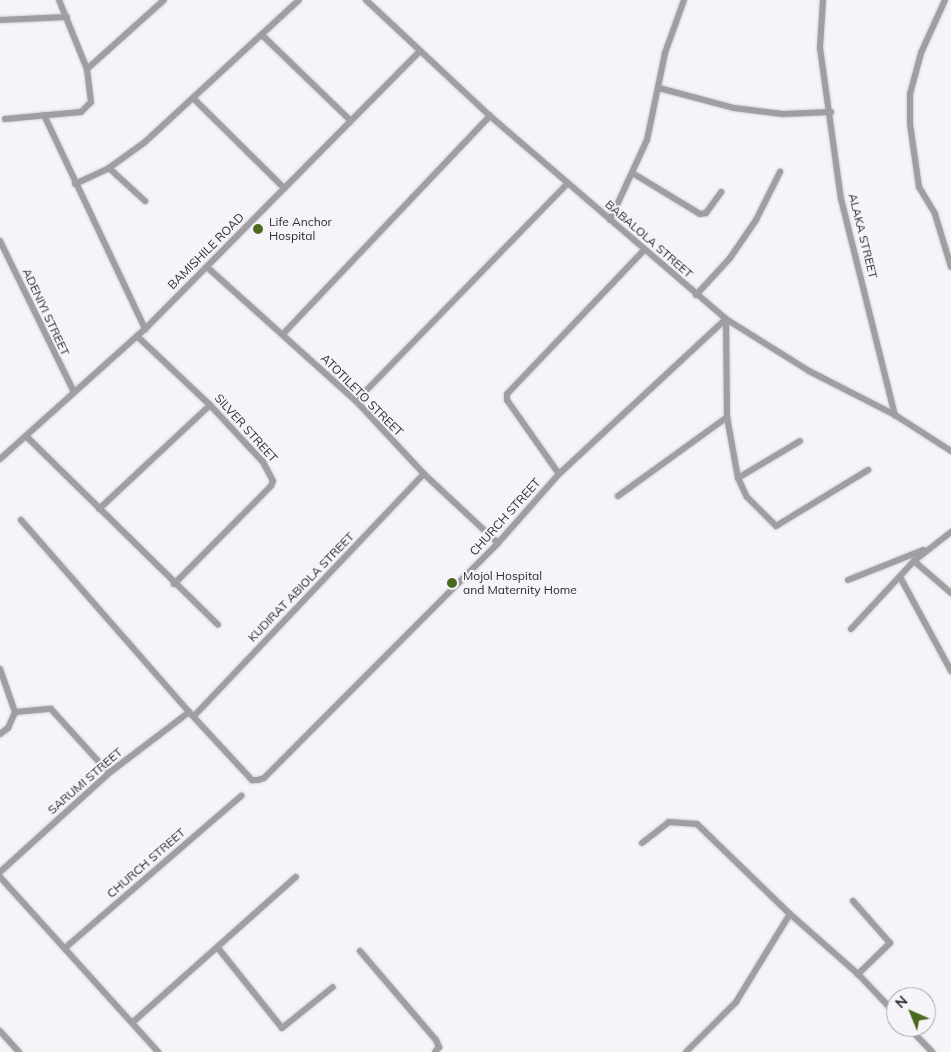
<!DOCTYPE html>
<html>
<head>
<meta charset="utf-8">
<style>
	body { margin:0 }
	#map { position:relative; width:951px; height:1052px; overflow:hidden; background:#f6f3f9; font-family:Mulish,sans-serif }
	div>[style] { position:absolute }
	.roads { filter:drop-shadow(0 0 1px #d2cfd5) drop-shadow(0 0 1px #d2cfd5) }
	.street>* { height:6px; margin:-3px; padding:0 3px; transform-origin:3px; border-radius:3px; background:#9f9ea0 }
	.dots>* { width:14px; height:14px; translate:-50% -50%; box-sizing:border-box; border:2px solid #f6f3f9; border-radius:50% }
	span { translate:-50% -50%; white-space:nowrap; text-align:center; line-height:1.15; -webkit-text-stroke:4px #f6f3f9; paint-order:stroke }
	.poi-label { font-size:12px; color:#2e2d2f }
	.left { translate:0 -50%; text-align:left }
	.street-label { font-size:12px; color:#2e2d2f }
	.north { position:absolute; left:886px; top:987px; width:50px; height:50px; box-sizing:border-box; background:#f6f3f9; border:1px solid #a6a4a8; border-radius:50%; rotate:316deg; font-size:14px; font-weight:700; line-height:20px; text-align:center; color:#2e2d2f }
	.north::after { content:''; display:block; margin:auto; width:18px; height:22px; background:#4a6a20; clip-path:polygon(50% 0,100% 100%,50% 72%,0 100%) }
</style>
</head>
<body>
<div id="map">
	<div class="roads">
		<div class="street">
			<div style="left:366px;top:0;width:170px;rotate:43.1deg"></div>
			<div style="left:490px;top:116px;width:311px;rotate:40.7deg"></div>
			<div style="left:726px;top:319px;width:98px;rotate:32.1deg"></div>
			<div style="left:809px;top:371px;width:97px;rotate:27.1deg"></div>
			<div style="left:895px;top:415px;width:67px;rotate:32.7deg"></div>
			<div style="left:823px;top:0;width:48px;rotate:93.6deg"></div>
			<div style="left:820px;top:48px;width:152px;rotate:82.1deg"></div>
			<div style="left:841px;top:199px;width:223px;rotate:76deg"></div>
			<div style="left:945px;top:0;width:58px;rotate:114.4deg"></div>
			<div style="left:921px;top:53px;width:42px;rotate:105deg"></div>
			<div style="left:910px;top:94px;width:30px;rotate:90deg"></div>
			<div style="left:910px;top:124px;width:64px;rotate:81.9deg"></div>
			<div style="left:919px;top:187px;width:31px;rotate:59deg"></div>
			<div style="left:935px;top:214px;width:55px;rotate:73.2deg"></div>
			<div style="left:0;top:20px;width:67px;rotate:-2.6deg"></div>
			<div style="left:262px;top:35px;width:121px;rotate:44deg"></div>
			<div style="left:87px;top:69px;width:103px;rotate:-41.9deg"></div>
			<div style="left:659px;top:88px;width:78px;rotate:14.9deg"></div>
			<div style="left:734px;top:108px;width:49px;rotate:7deg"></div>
			<div style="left:783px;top:114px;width:48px;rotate:-2.4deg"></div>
			<div style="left:194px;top:99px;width:127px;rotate:44.7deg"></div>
			<div style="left:44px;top:115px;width:237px;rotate:64.7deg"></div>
			<div style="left:5px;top:119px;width:76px;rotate:-5.3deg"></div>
			<div style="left:81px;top:112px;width:14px;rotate:-45deg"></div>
			<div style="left:91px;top:102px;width:33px;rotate:-97deg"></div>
			<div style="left:87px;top:69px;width:74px;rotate:-112.1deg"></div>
			<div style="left:109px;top:168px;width:49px;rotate:42.5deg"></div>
			<div style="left:634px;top:174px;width:77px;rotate:31.2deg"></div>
			<div style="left:700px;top:214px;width:6px;rotate:-9deg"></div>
			<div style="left:706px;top:213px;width:26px;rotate:-54deg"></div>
			<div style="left:75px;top:184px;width:38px;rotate:-25deg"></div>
			<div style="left:109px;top:168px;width:44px;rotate:-35.8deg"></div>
			<div style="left:145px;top:142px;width:209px;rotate:-42.7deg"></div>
			<div style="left:610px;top:220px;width:88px;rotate:-65.2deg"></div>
			<div style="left:647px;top:140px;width:89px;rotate:-78.3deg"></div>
			<div style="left:665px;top:53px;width:56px;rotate:-70.3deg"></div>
			<div style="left:0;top:241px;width:168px;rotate:63.9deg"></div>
			<div style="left:207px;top:267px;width:200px;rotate:42deg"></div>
			<div style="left:356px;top:401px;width:100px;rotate:47deg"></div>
			<div style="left:424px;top:474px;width:101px;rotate:43deg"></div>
			<div style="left:696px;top:295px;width:50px;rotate:-47.4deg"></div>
			<div style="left:730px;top:258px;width:46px;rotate:-55.6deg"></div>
			<div style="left:756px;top:220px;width:54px;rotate:-63.4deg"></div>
			<div style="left:726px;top:319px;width:98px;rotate:89.4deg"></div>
			<div style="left:727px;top:417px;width:62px;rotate:79.8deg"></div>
			<div style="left:738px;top:478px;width:21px;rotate:65deg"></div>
			<div style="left:747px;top:497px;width:41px;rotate:45deg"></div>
			<div style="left:776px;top:526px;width:108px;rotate:-31.3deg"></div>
			<div style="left:283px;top:334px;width:301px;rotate:-46.5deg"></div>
			<div style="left:137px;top:336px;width:100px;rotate:43.4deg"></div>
			<div style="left:210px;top:405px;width:78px;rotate:47.1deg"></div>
			<div style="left:263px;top:462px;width:21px;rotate:62deg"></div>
			<div style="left:273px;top:481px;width:5px;rotate:112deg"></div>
			<div style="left:271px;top:486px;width:138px;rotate:134.7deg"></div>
			<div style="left:356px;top:401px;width:303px;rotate:-45.8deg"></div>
			<div style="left:26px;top:436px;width:269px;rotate:44.5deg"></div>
			<div style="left:0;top:459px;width:195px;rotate:-41.9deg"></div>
			<div style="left:145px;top:329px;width:391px;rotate:-45.3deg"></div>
			<div style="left:559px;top:474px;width:90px;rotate:-125.1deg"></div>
			<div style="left:507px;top:400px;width:6px;rotate:-90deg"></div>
			<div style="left:507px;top:394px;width:199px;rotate:-46.4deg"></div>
			<div style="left:738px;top:478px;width:72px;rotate:-30.8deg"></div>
			<div style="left:618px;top:496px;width:135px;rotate:-35.9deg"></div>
			<div style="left:99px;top:509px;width:152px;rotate:-43.1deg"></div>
			<div style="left:21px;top:520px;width:255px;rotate:48.8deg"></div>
			<div style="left:189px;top:712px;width:93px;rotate:47.2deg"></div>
			<div style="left:252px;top:780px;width:6px"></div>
			<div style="left:258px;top:780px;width:6px;rotate:-18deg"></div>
			<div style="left:264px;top:778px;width:332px;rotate:-45.1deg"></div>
			<div style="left:498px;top:543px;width:92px;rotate:-48.5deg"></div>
			<div style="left:559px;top:474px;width:228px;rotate:-42.9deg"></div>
			<div style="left:914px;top:561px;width:49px;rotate:40.9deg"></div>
			<div style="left:900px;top:577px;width:107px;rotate:61.5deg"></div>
			<div style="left:848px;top:580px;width:81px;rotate:-21.8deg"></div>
			<div style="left:851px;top:629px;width:93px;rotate:-47.2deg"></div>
			<div style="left:914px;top:561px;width:47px;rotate:-38.1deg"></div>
			<div style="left:0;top:669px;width:46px;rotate:70.8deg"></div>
			<div style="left:194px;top:716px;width:334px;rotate:-46.5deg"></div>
			<div style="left:0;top:734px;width:10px;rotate:-37deg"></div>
			<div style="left:8px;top:728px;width:17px;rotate:-66deg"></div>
			<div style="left:15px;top:712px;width:36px;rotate:-5deg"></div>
			<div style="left:51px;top:709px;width:86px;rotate:47.8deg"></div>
			<div style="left:642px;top:843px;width:34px;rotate:-38deg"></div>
			<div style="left:669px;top:822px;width:28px;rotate:4deg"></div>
			<div style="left:697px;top:824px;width:129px;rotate:44.1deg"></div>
			<div style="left:790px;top:914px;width:91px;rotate:41.4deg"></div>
			<div style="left:858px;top:974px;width:55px;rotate:46.5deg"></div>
			<div style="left:0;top:872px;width:147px;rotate:-42.2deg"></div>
			<div style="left:109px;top:773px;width:101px;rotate:-37.3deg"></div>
			<div style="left:0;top:877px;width:236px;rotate:47.9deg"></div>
			<div style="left:853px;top:901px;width:56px;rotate:48.6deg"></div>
			<div style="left:890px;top:943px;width:45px;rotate:135.9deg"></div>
			<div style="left:65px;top:948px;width:233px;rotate:-40.8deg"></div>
			<div style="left:218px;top:948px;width:102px;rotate:51.3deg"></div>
			<div style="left:282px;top:1028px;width:65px;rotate:-38.8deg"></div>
			<div style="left:360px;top:951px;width:117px;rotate:49.5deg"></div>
			<div style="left:436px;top:1040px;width:8px;rotate:67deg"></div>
			<div style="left:439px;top:1047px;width:6px;rotate:129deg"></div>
			<div style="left:133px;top:1022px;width:218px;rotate:-41.7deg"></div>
			<div style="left:908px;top:1027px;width:35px;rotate:46deg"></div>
			<div style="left:0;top:1031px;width:28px;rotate:48deg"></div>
			<div style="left:686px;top:1052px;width:71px;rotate:-45deg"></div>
			<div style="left:736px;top:1002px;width:103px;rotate:-58.5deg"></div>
		</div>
	</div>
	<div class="dots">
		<div style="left:258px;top:229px;background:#4a6a20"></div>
		<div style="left:452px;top:583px;background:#4a6a20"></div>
	</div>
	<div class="poi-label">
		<span class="left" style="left:269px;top:229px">Life Anchor<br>Hospital</span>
		<span class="left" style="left:463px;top:583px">Mojol Hospital<br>and Maternity Home</span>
	</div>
	<div class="street-label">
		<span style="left:863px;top:236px;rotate:76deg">ALAKA STREET</span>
		<span style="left:649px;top:239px;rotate:41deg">BABALOLA STREET</span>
		<span style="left:206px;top:251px;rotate:-45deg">BAMISHILE ROAD</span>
		<span style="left:46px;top:312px;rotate:65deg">ADENIYI STREET</span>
		<span style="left:362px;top:395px;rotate:45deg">ATOTILETO STREET</span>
		<span style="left:246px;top:428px;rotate:48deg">SILVER STREET</span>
		<span style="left:505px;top:517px;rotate:-48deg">CHURCH STREET</span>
		<span style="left:301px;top:587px;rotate:-46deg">KUDIRAT ABIOLA STREET</span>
		<span style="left:85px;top:781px;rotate:-41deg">SARUMI STREET</span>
		<span style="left:146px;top:863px;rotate:-41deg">CHURCH STREET</span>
	</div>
	<div class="north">N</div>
</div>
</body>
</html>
